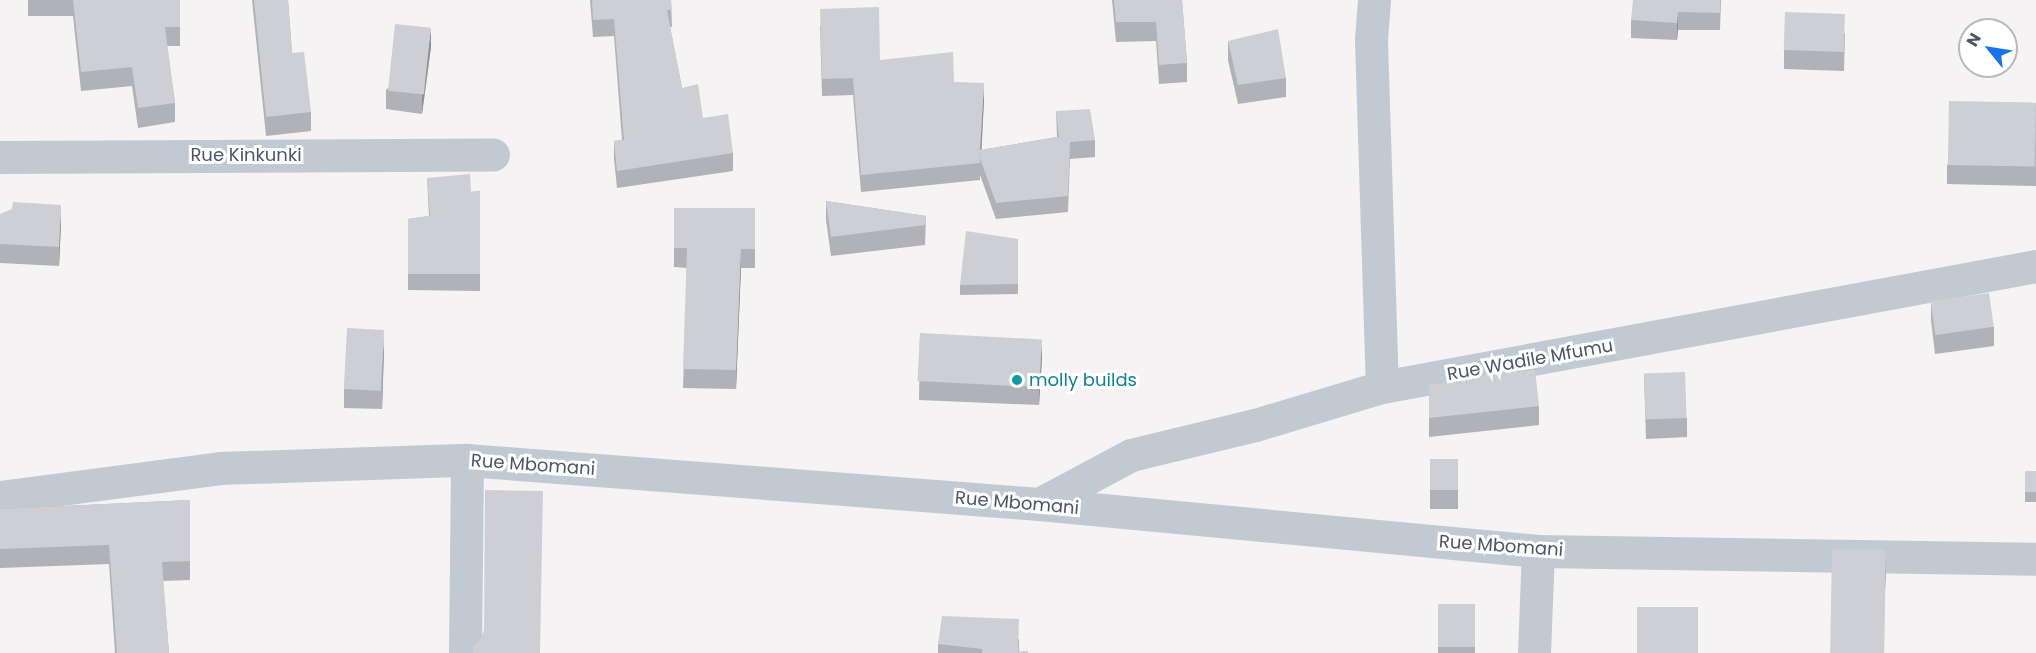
<!DOCTYPE html>
<html>
<head>
<meta charset="utf-8">
<style>
	body { margin:0 }
	#map { position:relative; width:2036px; height:653px; overflow:hidden; background:#f5f3f3; font-family:Poppins,sans-serif }
	div>[style] { position:absolute }
	.minor>* { height:33px; margin:-16.5px; padding:0 16.5px; transform-origin:16.5px; border-radius:16.5px; background:#c1cad2 }
	.wall>* { inset:0; background:#b0b2b7; transform-origin:0 0 }
	.shaded-wall>* { inset:0; background:#909195 }
	.building>* { inset:0; background:#cdcfd5; transform-origin:0 0 }
	.dots>* { width:16px; height:16px; translate:-50% -50%; box-sizing:border-box; border:3px solid #fff; border-radius:50% }
	span { translate:-50% -50%; white-space:nowrap; text-align:center; line-height:1.15; -webkit-text-stroke:6px #fff; paint-order:stroke }
	.street-label { font-size:18px; color:#4a5661 }
	.culture-label { font-size:18px; color:#0d838f }
	.left { translate:0 -50%; text-align:left }
	.north { position:absolute; left:1958px; top:18px; width:60px; height:60px; box-sizing:border-box; background:#fff; border:2px solid #b7bbc0; border-radius:50%; rotate:300deg; font-size:16px; font-weight:700; line-height:24px; text-align:center; color:#4a5661 }
	.north::after { content:''; display:block; margin:auto; width:21px; height:27px; background:#1a73e8; clip-path:polygon(50% 0,100% 100%,50% 72%,0 100%) }
</style>
</head>
<body>
<div id="map">
	<div class="minor">
		<div style="left:1374px;top:0;width:40px;rotate:94.3deg"></div>
		<div style="left:1371px;top:40px;width:347px;rotate:88.2deg"></div>
		<div style="left:0;top:157px;width:493px;rotate:-0.3deg"></div>
		<div style="left:0;top:497px;width:222px;rotate:-7.5deg"></div>
		<div style="left:220px;top:468px;width:247px;rotate:-1.9deg"></div>
		<div style="left:467px;top:460px;width:574px;rotate:4.4deg"></div>
		<div style="left:1039px;top:504px;width:501px;rotate:5.38deg"></div>
		<div style="left:1538px;top:551px;width:498px;rotate:0.9deg"></div>
		<div style="left:1039px;top:504px;width:104px;rotate:-28deg"></div>
		<div style="left:1131px;top:455px;width:128px;rotate:-13.6deg"></div>
		<div style="left:1255px;top:425px;width:133px;rotate:-16.7deg"></div>
		<div style="left:1382px;top:387px;width:665px;rotate:-10.48deg"></div>
		<div style="left:465px;top:653px;width:193px;rotate:-89.4deg"></div>
		<div style="left:1534px;top:653px;width:102px;rotate:-87.8deg"></div>
	</div>
	<div class="wall">
		<div style="clip-path:polygon(28px 0,180px 0,180px 46px,167px 46px,175px 103px,175px 122px,138px 128px,132px 86px,81px 91px,73px 16px,28px 16px)"></div>
		<div style="clip-path:polygon(252px 0,288px 0,292px 53px,311px 112px,311px 131px,266px 136px)"></div>
		<div style="clip-path:polygon(590px 0,671px 0,672px 27px,670px 27px,682px 88px,703px 118px,733px 153px,733px 171px,617px 188px,614px 159px,614px 141px,622px 140px,614px 36px,593px 37px)"></div>
		<div style="clip-path:polygon(1112px 0,1182px 0,1187px 63px,1187px 82px,1159px 84px,1156px 41px,1116px 42px)"></div>
		<div style="clip-path:polygon(1721px 0,1720px 30px,1678px 30px,1677px 40px,1631px 38px,1631px 20px)"></div>
		<div style="clip-path:polygon(820px 25px,880px 60px,954px 82px,984px 100px,981px 150px,1057px 137px,1056px 111px,1095px 140px,1095px 157px,1070px 159px,1068px 212px,996px 219px,980px 175px,980px 180px,861px 192px,853px 95px,822px 96px)"></div>
		<div style="clip-path:polygon(1845px 33px,1844px 71px,1784px 69px,1784px 50px)"></div>
		<div style="clip-path:polygon(1228px 41px,1286px 78px,1286px 97px,1238px 104px,1228px 60px)"></div>
		<div style="clip-path:polygon(431px 47px,422px 114px,386px 109px,386px 90px)"></div>
		<div style="clip-path:polygon(2036px 103px,2036px 186px,1947px 184px,1947px 165px)"></div>
		<div style="clip-path:polygon(427px 178px,471px 192px,480px 191px,480px 291px,408px 290px,408px 219px,429px 216px)"></div>
		<div style="clip-path:polygon(826px 201px,926px 216px,925px 245px,831px 256px,826px 220px)"></div>
		<div style="clip-path:polygon(674px 208px,755px 208px,755px 268px,741px 268px,736px 389px,683px 388px,687px 268px,674px 267px)"></div>
		<div style="clip-path:polygon(0 214px,61px 224px,59px 266px,0 263px)"></div>
		<div style="clip-path:polygon(1018px 239px,1018px 294px,960px 295px,960px 285px)"></div>
		<div style="clip-path:polygon(1931px 301px,1994px 327px,1994px 346px,1935px 354px,1931px 320px)"></div>
		<div style="clip-path:polygon(920px 333px,1042px 358px,1039px 405px,919px 400px)"></div>
		<div style="clip-path:polygon(384px 349px,382px 409px,344px 408px,344px 389px)"></div>
		<div style="clip-path:polygon(1644px 374px,1687px 418px,1687px 437px,1646px 439px)"></div>
		<div style="clip-path:polygon(1429px 384px,1539px 406px,1539px 425px,1429px 437px)"></div>
		<div style="left:1430px;top:459px;width:28px;height:50px"></div>
		<div style="left:2036px;top:471px;width:31px;height:11px;rotate:90deg"></div>
		<div style="clip-path:polygon(190px 500px,190px 580px,163px 581px,169px 653px,115px 653px,109px 564px,0 568px,0 509px)"></div>
		<div style="left:1438px;top:604px;width:37px;height:49px"></div>
		<div style="clip-path:polygon(1019px 639px,1019px 651px,1028px 653px,938px 653px,938px 644px)"></div>
	</div>
	<div class="shaded-wall">
		<div style="clip-path:polygon(1678px 12px,1678px 30px,1677px 40px,1677px 23px)"></div>
		<div style="clip-path:polygon(431px 28px,431px 47px,422px 114px,422px 95px)"></div>
		<div style="clip-path:polygon(984px 83px,984px 100px,981px 160px,980px 150px)"></div>
		<div style="clip-path:polygon(61px 205px,61px 224px,59px 266px,59px 247px)"></div>
		<div style="clip-path:polygon(741px 249px,741px 268px,736px 389px,736px 370px)"></div>
		<div style="clip-path:polygon(384px 330px,384px 349px,382px 409px,382px 390px)"></div>
		<div style="clip-path:polygon(1042px 339px,1042px 358px,1039px 405px,1039px 386px)"></div>
		<div style="clip-path:polygon(1886px 550px,1886px 575px,1881px 653px,1880px 653px)"></div>
	</div>
	<div class="building">
		<div style="clip-path:polygon(73px 0,180px 0,180px 27px,165px 27px,175px 103px,138px 108px,132px 67px,81px 72px)"></div>
		<div style="clip-path:polygon(254px 0,288px 0,292px 53px,304px 52px,311px 112px,266px 117px)"></div>
		<div style="clip-path:polygon(592px 0,671px 0,672px 10px,667px 10px,682px 88px,698px 84px,703px 118px,728px 114px,733px 153px,617px 171px,614px 141px,624px 140px,614px 19px,593px 20px)"></div>
		<div style="clip-path:polygon(1114px 0,1182px 0,1187px 63px,1159px 65px,1156px 22px,1116px 22px)"></div>
		<div style="clip-path:polygon(1633px 0,1720px 0,1720px 13px,1678px 12px,1677px 23px,1631px 20px)"></div>
		<div style="clip-path:polygon(879px 7px,880px 60px,953px 52px,954px 82px,984px 83px,980px 150px,1059px 137px,1056px 111px,1090px 109px,1095px 140px,1070px 142px,1068px 196px,996px 203px,980px 158px,980px 163px,861px 175px,853px 78px,822px 79px,820px 9px)"></div>
		<div style="left:1785px;top:12px;width:60px;height:38px;rotate:2deg"></div>
		<div style="left:395px;top:24px;width:36px;height:67px;rotate:6deg"></div>
		<div style="clip-path:polygon(1278px 29px,1286px 78px,1238px 85px,1228px 41px)"></div>
		<div style="left:1949px;top:101px;width:87px;height:64px;rotate:1deg"></div>
		<div style="clip-path:polygon(470px 174px,471px 192px,480px 191px,480px 274px,408px 274px,408px 219px,430px 216px,427px 178px)"></div>
		<div style="clip-path:polygon(826px 201px,926px 216px,925px 225px,831px 237px)"></div>
		<div style="clip-path:polygon(13px 202px,61px 205px,59px 247px,0 244px,0 214px,12px 209px)"></div>
		<div style="clip-path:polygon(674px 208px,755px 208px,755px 249px,741px 249px,736px 370px,683px 369px,687px 248px,674px 248px)"></div>
		<div style="clip-path:polygon(966px 231px,1018px 239px,1018px 284px,960px 285px)"></div>
		<div style="left:1989px;top:293px;width:34px;height:59px;rotate:82deg"></div>
		<div style="left:347px;top:328px;width:37px;height:61px;rotate:3deg"></div>
		<div style="left:920px;top:333px;width:122px;height:48px;rotate:3deg"></div>
		<div style="clip-path:polygon(1535px 370px,1539px 406px,1429px 418px,1429px 384px,1461px 383px,1460px 378px)"></div>
		<div style="left:1685px;top:372px;width:46px;height:41px;rotate:88deg"></div>
		<div style="left:1430px;top:459px;width:28px;height:31px"></div>
		<div style="left:2036px;top:471px;width:21px;height:11px;rotate:90deg"></div>
		<div style="clip-path:polygon(485px 490px,543px 491px,540px 653px,473px 653px,473px 646px,481px 639px,484px 630px)"></div>
		<div style="clip-path:polygon(190px 500px,190px 561px,162px 562px,169px 653px,117px 653px,109px 545px,0 549px,0 509px)"></div>
		<div style="left:1832px;top:549px;width:54px;height:104px;rotate:1deg"></div>
		<div style="left:1438px;top:604px;width:37px;height:43px"></div>
		<div style="left:1637px;top:607px;width:61px;height:46px"></div>
		<div style="clip-path:polygon(942px 616px,1019px 619px,1018px 651px,1028px 651px,1028px 653px,982px 653px,982px 649px,938px 644px)"></div>
	</div>
	<div class="dots">
		<div style="left:1017px;top:380px;background:#0f9aa8"></div>
	</div>
	<div class="street-label">
		<span style="left:246px;top:155px">Rue Kinkunki</span>
		<span style="left:1530px;top:360px;rotate:-10deg">Rue Wadile Mfumu</span>
		<span style="left:533px;top:465px;rotate:4deg">Rue Mbomani</span>
		<span style="left:1017px;top:503px;rotate:5deg">Rue Mbomani</span>
		<span style="left:1501px;top:546px;rotate:4deg">Rue Mbomani</span>
	</div>
	<div class="culture-label">
		<span class="left" style="left:1029px;top:380px">molly builds</span>
	</div>
	<div class="north">N</div>
</div>
</body>
</html>
